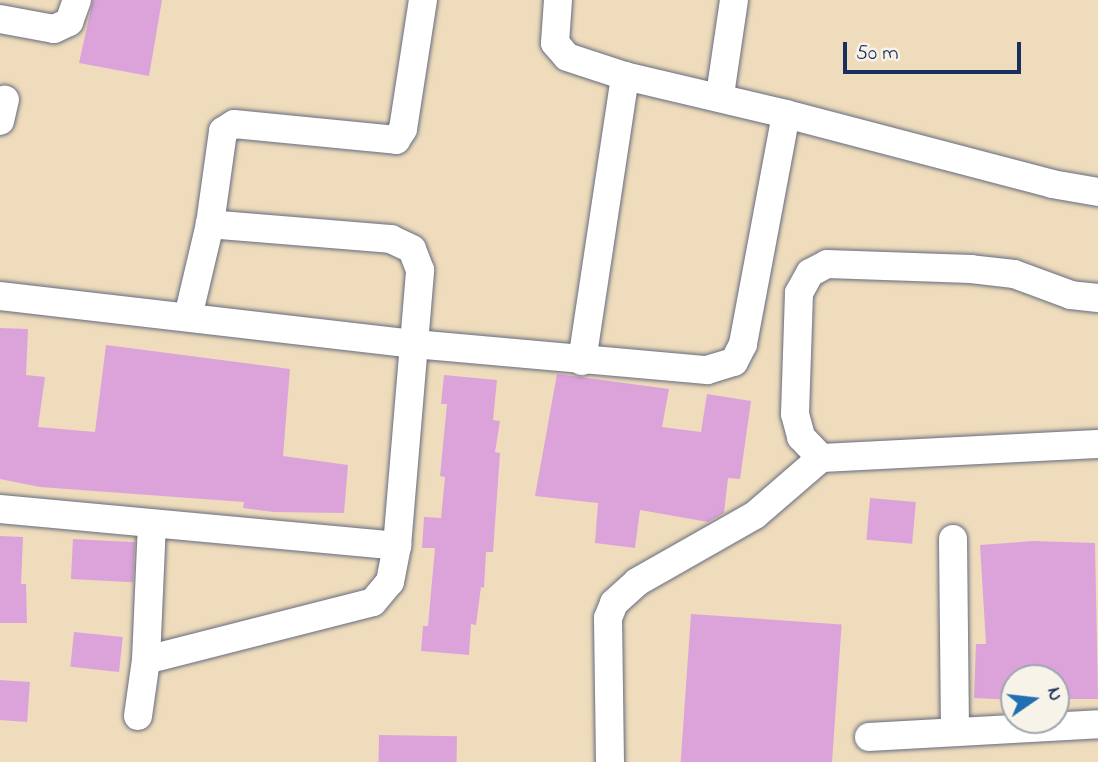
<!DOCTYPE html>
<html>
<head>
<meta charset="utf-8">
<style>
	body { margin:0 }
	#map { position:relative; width:1098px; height:762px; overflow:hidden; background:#efdcbc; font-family:"Indie Flower",sans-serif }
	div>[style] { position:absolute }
	.building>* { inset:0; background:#dca3db; transform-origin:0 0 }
	.roads { filter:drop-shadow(0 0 2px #656c7f) drop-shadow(0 0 2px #656c7f) }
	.minor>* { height:28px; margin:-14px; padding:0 14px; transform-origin:14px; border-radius:14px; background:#fff }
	span { translate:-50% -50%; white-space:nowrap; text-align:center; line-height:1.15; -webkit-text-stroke:5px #f7f3e8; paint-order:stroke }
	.north { position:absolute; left:1000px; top:664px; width:70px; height:70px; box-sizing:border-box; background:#f7f3e8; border:2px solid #9fa5b1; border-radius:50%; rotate:76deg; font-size:19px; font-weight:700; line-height:28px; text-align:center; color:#1b2f5e }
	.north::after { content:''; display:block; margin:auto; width:24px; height:32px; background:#1f6fb2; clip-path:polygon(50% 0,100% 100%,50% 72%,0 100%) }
	.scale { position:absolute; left:843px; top:42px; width:178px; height:32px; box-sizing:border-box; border:4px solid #1b2f5e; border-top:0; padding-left:9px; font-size:21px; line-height:24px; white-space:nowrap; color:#1b2f5e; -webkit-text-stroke:5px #f7f3e8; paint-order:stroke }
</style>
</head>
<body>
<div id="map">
	<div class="building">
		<div style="clip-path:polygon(93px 0,162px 0,149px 76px,79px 63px)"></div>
		<div style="clip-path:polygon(0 328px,28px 329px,26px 375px,45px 377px,38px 427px,95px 432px,106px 345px,290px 369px,283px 456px,348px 465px,344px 513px,274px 512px,243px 508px,244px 502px,40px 487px,0 479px)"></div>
		<div style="clip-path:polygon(557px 374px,669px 389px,662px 427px,701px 432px,707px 394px,751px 401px,740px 479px,728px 478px,724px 513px,708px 522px,640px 510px,635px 548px,595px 543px,598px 503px,535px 496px)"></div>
		<div style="clip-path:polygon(444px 375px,497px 380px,493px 420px,500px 421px,495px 452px,500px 453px,493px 552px,486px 552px,484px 588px,481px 587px,476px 625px,471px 624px,469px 655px,421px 651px,423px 626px,428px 626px,435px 548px,422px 548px,424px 517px,441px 518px,445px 477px,440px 476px,447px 404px,441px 404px)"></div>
		<div style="left:870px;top:498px;width:46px;height:42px;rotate:5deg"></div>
		<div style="clip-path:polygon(0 536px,23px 537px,21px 584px,26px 584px,27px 623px,0 623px)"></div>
		<div style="left:73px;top:539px;width:62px;height:40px;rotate:3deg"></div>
		<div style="clip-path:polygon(1034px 541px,1095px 543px,1098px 699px,1067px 699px,1067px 687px,1056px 688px,1056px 678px,1014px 678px,1014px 700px,974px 698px,976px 644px,986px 644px,980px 545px)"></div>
		<div style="left:691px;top:614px;width:151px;height:148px;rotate:4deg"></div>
		<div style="left:74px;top:632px;width:49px;height:35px;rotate:6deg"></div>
		<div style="left:0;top:680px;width:30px;height:40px;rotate:4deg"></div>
		<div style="left:379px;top:735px;width:78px;height:27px;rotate:1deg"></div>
	</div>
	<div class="roads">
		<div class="minor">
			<div style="left:558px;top:0;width:43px;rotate:94deg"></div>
			<div style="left:555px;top:43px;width:18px;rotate:49deg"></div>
			<div style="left:567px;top:57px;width:61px;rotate:18.1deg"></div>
			<div style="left:625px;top:76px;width:165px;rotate:13.3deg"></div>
			<div style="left:0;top:19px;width:55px;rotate:10.5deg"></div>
			<div style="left:54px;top:29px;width:17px;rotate:-25deg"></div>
			<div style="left:69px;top:22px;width:23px;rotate:-70deg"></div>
			<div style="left:720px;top:95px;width:96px;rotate:-81.6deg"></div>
			<div style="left:0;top:121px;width:22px;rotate:-77deg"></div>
			<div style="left:0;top:296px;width:417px;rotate:6.6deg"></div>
			<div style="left:414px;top:344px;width:294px;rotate:5.1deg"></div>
			<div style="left:707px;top:370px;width:28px;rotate:-17deg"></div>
			<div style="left:734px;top:362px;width:20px;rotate:-63deg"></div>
			<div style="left:743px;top:344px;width:234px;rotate:-79.4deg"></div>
			<div style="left:786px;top:114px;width:275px;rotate:14.7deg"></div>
			<div style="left:1052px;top:184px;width:47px;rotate:9.9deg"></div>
			<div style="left:1098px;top:298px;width:27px;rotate:-174deg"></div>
			<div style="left:1071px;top:295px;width:61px;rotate:-159.8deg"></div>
			<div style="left:1014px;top:274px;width:43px;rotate:-173.4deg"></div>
			<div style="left:971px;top:269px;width:144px;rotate:-178deg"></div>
			<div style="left:827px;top:264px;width:19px;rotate:152deg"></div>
			<div style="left:810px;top:273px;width:23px;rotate:119deg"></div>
			<div style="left:799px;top:293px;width:121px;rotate:91.9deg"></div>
			<div style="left:795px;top:414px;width:24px;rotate:75deg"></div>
			<div style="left:801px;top:437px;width:29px;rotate:46deg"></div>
			<div style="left:821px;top:458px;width:277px;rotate:-2.9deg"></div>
			<div style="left:188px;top:317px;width:96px;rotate:-76.7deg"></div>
			<div style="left:210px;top:224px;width:94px;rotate:-82deg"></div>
			<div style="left:223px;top:131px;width:13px;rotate:-32deg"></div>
			<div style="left:234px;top:124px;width:163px;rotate:5.6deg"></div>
			<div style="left:396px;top:140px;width:13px;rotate:-58deg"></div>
			<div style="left:403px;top:129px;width:131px;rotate:-81.2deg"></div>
			<div style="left:582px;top:361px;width:288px;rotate:-81.4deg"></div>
			<div style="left:0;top:509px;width:399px;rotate:5.3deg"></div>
			<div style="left:953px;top:539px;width:191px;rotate:89.4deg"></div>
			<div style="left:146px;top:660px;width:234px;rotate:-14.3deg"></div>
			<div style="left:373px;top:602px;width:26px;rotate:-50deg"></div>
			<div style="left:390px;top:582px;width:37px;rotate:-79deg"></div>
			<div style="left:397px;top:546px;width:277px;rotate:-85.2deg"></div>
			<div style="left:420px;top:270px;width:22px;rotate:-111deg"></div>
			<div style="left:412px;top:249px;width:23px;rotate:-155deg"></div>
			<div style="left:391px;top:239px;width:182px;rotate:-175.3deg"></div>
			<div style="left:138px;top:716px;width:57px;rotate:-81.9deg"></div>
			<div style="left:146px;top:660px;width:136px;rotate:-87.5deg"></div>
			<div style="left:869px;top:737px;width:229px;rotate:-3.2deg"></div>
			<div style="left:610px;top:762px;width:144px;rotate:-90.8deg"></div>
			<div style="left:608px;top:618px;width:16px;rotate:-68deg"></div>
			<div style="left:614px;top:603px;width:31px;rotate:-42deg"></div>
			<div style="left:637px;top:582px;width:136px;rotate:-29.6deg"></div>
			<div style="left:755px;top:515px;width:87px;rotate:-40.8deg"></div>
		</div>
	</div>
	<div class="north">N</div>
	<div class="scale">50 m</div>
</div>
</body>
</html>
